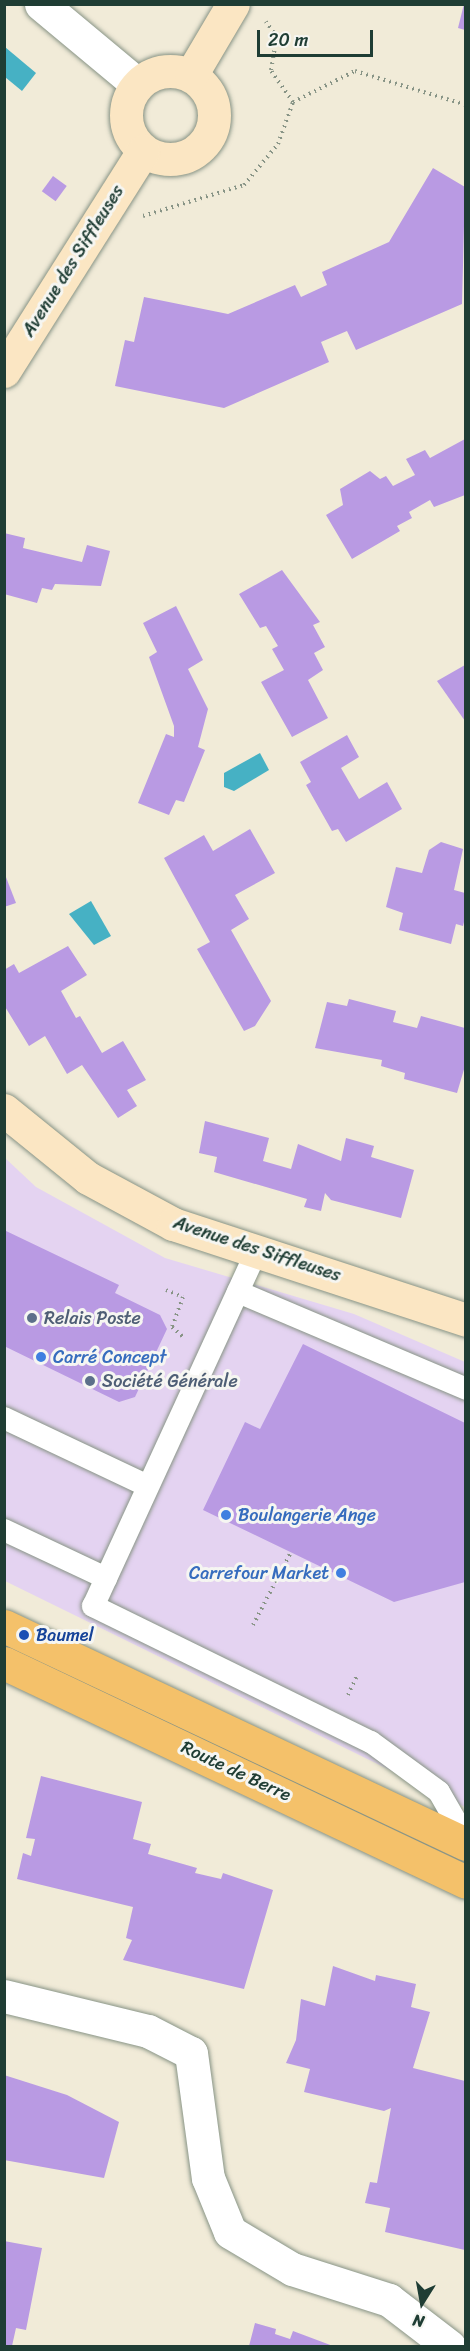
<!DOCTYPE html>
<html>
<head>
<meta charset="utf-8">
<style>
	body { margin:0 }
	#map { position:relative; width:470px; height:2351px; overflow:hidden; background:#f1ebd8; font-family:Sriracha,sans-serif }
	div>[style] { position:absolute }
	.built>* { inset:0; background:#e4d3f1 }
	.water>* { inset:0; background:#46b1c4 }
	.building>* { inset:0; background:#b99ae3; transform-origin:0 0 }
	.path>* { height:4px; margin-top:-2px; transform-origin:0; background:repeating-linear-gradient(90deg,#889486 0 1.5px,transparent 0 6px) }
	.roads { filter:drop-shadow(0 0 2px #889486) drop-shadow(0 0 2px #889486) }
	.lane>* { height:22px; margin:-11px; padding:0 11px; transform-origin:11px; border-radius:11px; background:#fff }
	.street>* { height:33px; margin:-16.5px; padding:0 16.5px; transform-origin:16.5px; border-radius:16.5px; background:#fff }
	.secondary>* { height:33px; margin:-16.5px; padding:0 16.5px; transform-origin:16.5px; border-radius:16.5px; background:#fbe6c3 }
	.secondary>.ring { margin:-16.5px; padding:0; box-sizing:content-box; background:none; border:33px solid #fbe6c3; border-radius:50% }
	.primary>* { height:33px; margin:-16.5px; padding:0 16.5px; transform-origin:16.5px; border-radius:16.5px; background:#f4c16a }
	.dots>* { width:16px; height:16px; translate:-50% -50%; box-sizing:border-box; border:3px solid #f6f6f2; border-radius:50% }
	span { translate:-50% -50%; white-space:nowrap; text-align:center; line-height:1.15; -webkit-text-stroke:6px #f6f6f2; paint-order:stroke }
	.street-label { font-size:18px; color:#1f3d34 }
	.service-label { font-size:18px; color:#4e5e75 }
	.left { translate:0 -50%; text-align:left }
	.shop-label { font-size:18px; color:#366cbe }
	.right { translate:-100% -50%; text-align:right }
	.transit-label { font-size:18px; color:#164399 }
	.frame { position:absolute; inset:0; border:6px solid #1f3d34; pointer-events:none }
	.north { position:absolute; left:392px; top:2273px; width:60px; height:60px; -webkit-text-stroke:4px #f6f6f2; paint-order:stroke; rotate:191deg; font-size:16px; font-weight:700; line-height:24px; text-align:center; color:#1f3d34 }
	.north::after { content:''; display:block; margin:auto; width:21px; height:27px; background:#1f3d34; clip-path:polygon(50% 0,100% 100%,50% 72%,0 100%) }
	.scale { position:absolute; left:257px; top:30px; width:116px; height:27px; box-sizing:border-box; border:3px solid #1f3d34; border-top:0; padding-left:8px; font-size:18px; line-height:21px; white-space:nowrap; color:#1f3d34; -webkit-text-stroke:4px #f6f6f2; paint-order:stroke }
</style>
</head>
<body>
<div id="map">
	<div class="built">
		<div style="clip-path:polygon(4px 1157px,36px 1187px,165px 1258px,354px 1314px,465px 1362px,465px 1807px,5px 1581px)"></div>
	</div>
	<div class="water">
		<div style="clip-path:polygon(5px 47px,36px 73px,22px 91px,5px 77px)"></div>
		<div style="clip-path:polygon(260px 753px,269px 770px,234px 791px,224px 787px,224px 773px)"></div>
		<div style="clip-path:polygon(91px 901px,111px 936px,94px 945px,69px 914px)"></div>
	</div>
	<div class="building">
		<div style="clip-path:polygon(464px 4px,465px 4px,465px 30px,458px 28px)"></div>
		<div style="clip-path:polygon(433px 168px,465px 187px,462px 304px,356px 350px,347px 331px,321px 342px,329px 362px,224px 408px,115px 386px,125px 340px,134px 342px,144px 297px,228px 314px,295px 285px,301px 297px,327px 285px,322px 272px,389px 242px)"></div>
		<div style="left:53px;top:176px;width:17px;height:19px;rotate:36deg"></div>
		<div style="clip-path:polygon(465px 439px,465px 495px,434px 507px,430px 500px,409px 512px,412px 518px,397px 526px,400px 531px,352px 559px,326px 515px,343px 505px,340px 489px,370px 471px,380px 479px,386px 476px,393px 486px,415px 475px,406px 459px,425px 450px,430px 458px)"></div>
		<div style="clip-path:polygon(4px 533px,25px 538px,23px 548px,82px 562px,87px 545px,110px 551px,101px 586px,55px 584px,52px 590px,42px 588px,37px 603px,4px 594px)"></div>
		<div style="clip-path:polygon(282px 570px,320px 622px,313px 625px,325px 647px,314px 653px,323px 670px,308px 680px,328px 718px,292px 737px,261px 682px,284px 670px,272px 649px,278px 646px,266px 626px,260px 628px,239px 594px)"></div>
		<div style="clip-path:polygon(176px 606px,203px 660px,188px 669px,208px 709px,198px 747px,205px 750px,184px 802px,176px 800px,169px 815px,138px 803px,166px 734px,174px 737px,174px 726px,149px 657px,157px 652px,143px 623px)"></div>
		<div style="clip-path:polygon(465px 665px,465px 721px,437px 681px)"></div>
		<div style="clip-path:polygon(347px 735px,359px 757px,341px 768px,359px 799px,387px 782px,402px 809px,346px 842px,338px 829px,332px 831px,306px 785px,311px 782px,300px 762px)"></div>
		<div style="clip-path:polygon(250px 829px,275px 873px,235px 895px,249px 919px,231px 930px,271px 1001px,255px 1026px,244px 1031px,197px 949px,210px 942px,164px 858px,204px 835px,213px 851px)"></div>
		<div style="clip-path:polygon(441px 842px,463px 849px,454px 890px,465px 893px,465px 918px,463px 926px,456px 924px,451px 944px,399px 930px,403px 913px,386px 907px,396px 867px,422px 873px,429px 850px)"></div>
		<div style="clip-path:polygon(4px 872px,16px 903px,4px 907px)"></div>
		<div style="clip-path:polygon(68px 946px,87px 975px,61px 991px,76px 1018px,80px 1016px,102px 1053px,123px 1041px,146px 1080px,127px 1090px,137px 1106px,118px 1118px,82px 1065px,67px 1074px,45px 1036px,29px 1046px,4px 1005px,4px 970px,14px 964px,19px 973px)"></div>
		<div style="clip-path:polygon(349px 999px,396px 1011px,393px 1022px,417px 1028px,421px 1016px,465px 1028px,465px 1066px,457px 1093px,404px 1079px,405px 1073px,381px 1066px,382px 1060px,315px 1048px,327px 1002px,347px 1006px)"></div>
		<div style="clip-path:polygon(205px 1121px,269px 1138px,263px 1161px,291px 1169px,298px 1144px,341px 1161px,346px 1138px,374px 1146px,371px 1157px,414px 1170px,401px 1218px,331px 1200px,325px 1193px,321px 1211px,304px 1207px,307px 1199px,214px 1172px,217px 1157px,199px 1153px)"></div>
		<div style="clip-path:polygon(4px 1230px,119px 1285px,115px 1293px,160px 1315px,167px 1329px,135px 1397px,119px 1402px,4px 1346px)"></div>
		<div style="clip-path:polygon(303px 1344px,465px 1423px,465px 1582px,394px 1602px,203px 1510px,245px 1422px,260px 1429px)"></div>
		<div style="clip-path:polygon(41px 1776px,142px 1802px,133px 1839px,151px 1844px,148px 1854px,197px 1868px,195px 1873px,221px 1879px,223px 1873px,273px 1890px,244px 1989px,123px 1960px,132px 1940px,126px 1938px,133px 1907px,17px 1879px,23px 1853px,31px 1856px,35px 1839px,26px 1838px)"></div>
		<div style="clip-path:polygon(333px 1966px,375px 1981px,376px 1975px,416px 1984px,411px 2007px,430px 2012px,413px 2068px,465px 2081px,465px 2250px,385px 2232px,390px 2208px,365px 2203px,370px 2182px,377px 2183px,391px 2108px,384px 2111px,304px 2092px,310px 2069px,286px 2063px,296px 2040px,301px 1999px,325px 2006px)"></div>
		<div style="clip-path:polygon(4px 2075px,67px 2095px,119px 2122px,104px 2178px,4px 2160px)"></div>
		<div style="clip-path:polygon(4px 2241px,42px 2248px,26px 2330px,16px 2328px,12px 2346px,4px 2346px)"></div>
		<div style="clip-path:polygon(255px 2323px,276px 2329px,275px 2334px,290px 2339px,293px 2331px,333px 2346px,249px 2346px)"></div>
	</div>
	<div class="path">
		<div style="left:293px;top:102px;width:69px;rotate:-26.6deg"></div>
		<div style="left:355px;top:71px;width:116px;rotate:17deg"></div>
		<div style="left:143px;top:216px;width:106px;rotate:-17.1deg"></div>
		<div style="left:244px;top:185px;width:53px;rotate:-50.3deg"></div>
		<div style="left:278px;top:144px;width:45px;rotate:-70.3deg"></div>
		<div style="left:293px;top:102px;width:39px;rotate:-125deg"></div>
		<div style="left:271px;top:70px;width:34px;rotate:-80deg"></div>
		<div style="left:277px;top:37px;width:19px;rotate:-126deg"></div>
		<div style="left:166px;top:1290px;width:18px;rotate:22deg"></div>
		<div style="left:183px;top:1297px;width:32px;rotate:110deg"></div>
		<div style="left:172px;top:1327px;width:15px;rotate:42deg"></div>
		<div style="left:253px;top:1625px;width:82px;rotate:-62.5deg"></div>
		<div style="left:348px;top:1695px;width:21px;rotate:-65deg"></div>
	</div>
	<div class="roads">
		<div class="lane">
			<div style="left:258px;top:1248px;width:394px;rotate:114.7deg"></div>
			<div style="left:93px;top:1606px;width:309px;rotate:26.1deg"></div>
			<div style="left:371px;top:1742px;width:84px;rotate:36.3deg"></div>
			<div style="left:439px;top:1792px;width:54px;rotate:60.1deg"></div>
			<div style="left:238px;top:1292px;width:248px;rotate:23deg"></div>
			<div style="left:4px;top:1418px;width:159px;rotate:25.3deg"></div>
			<div style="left:4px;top:1530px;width:113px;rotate:25.2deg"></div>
		</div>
		<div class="street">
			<div style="left:41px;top:4px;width:125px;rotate:39.8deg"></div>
			<div style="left:4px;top:1996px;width:148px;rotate:13.7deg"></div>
			<div style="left:148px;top:2031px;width:48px;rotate:27.1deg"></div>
			<div style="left:191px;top:2053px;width:126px;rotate:82.3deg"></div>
			<div style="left:208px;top:2178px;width:58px;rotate:67.8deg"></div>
			<div style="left:230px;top:2232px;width:72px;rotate:30.8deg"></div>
			<div style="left:292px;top:2269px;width:102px;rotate:17.7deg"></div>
			<div style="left:389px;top:2300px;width:76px;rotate:37.5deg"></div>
		</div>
		<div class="secondary">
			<div class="ring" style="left:126px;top:71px;width:55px;height:55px"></div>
			<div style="left:191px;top:75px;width:82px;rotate:-59.4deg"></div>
			<div style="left:4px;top:371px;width:260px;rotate:-57.7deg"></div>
			<div style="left:4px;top:1110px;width:108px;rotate:39deg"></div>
			<div style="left:88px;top:1178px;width:97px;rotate:28.4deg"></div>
			<div style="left:173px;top:1224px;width:308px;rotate:18.1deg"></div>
		</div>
		<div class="primary">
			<div style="left:4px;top:1626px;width:511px;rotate:25.26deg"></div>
			<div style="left:4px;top:1663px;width:511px;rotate:25.36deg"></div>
		</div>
	</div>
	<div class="dots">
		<div style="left:32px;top:1318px;background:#5c6f8a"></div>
		<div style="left:41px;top:1357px;background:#3f7fe0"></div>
		<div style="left:90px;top:1381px;background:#5c6f8a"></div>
		<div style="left:226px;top:1515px;background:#3f7fe0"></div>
		<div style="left:341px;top:1573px;background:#3f7fe0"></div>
		<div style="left:24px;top:1635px;background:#1a4fb4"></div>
	</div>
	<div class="street-label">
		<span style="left:73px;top:261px;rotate:-58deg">Avenue des Siffleuses</span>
		<span style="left:257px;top:1249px;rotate:18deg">Avenue des Siffleuses</span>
		<span style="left:236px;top:1771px;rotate:25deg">Route de Berre</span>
	</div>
	<div class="service-label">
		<span class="left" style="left:44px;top:1318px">Relais Poste</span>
		<span class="left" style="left:102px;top:1381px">Société Générale</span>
	</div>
	<div class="shop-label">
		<span class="left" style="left:53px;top:1357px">Carré Concept</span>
		<span class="left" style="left:238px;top:1515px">Boulangerie Ange</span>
		<span class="right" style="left:329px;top:1573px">Carrefour Market</span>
	</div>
	<div class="transit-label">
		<span class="left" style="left:36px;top:1635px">Baumel</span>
	</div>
	<div class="frame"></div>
	<div class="north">N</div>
	<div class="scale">20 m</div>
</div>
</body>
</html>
